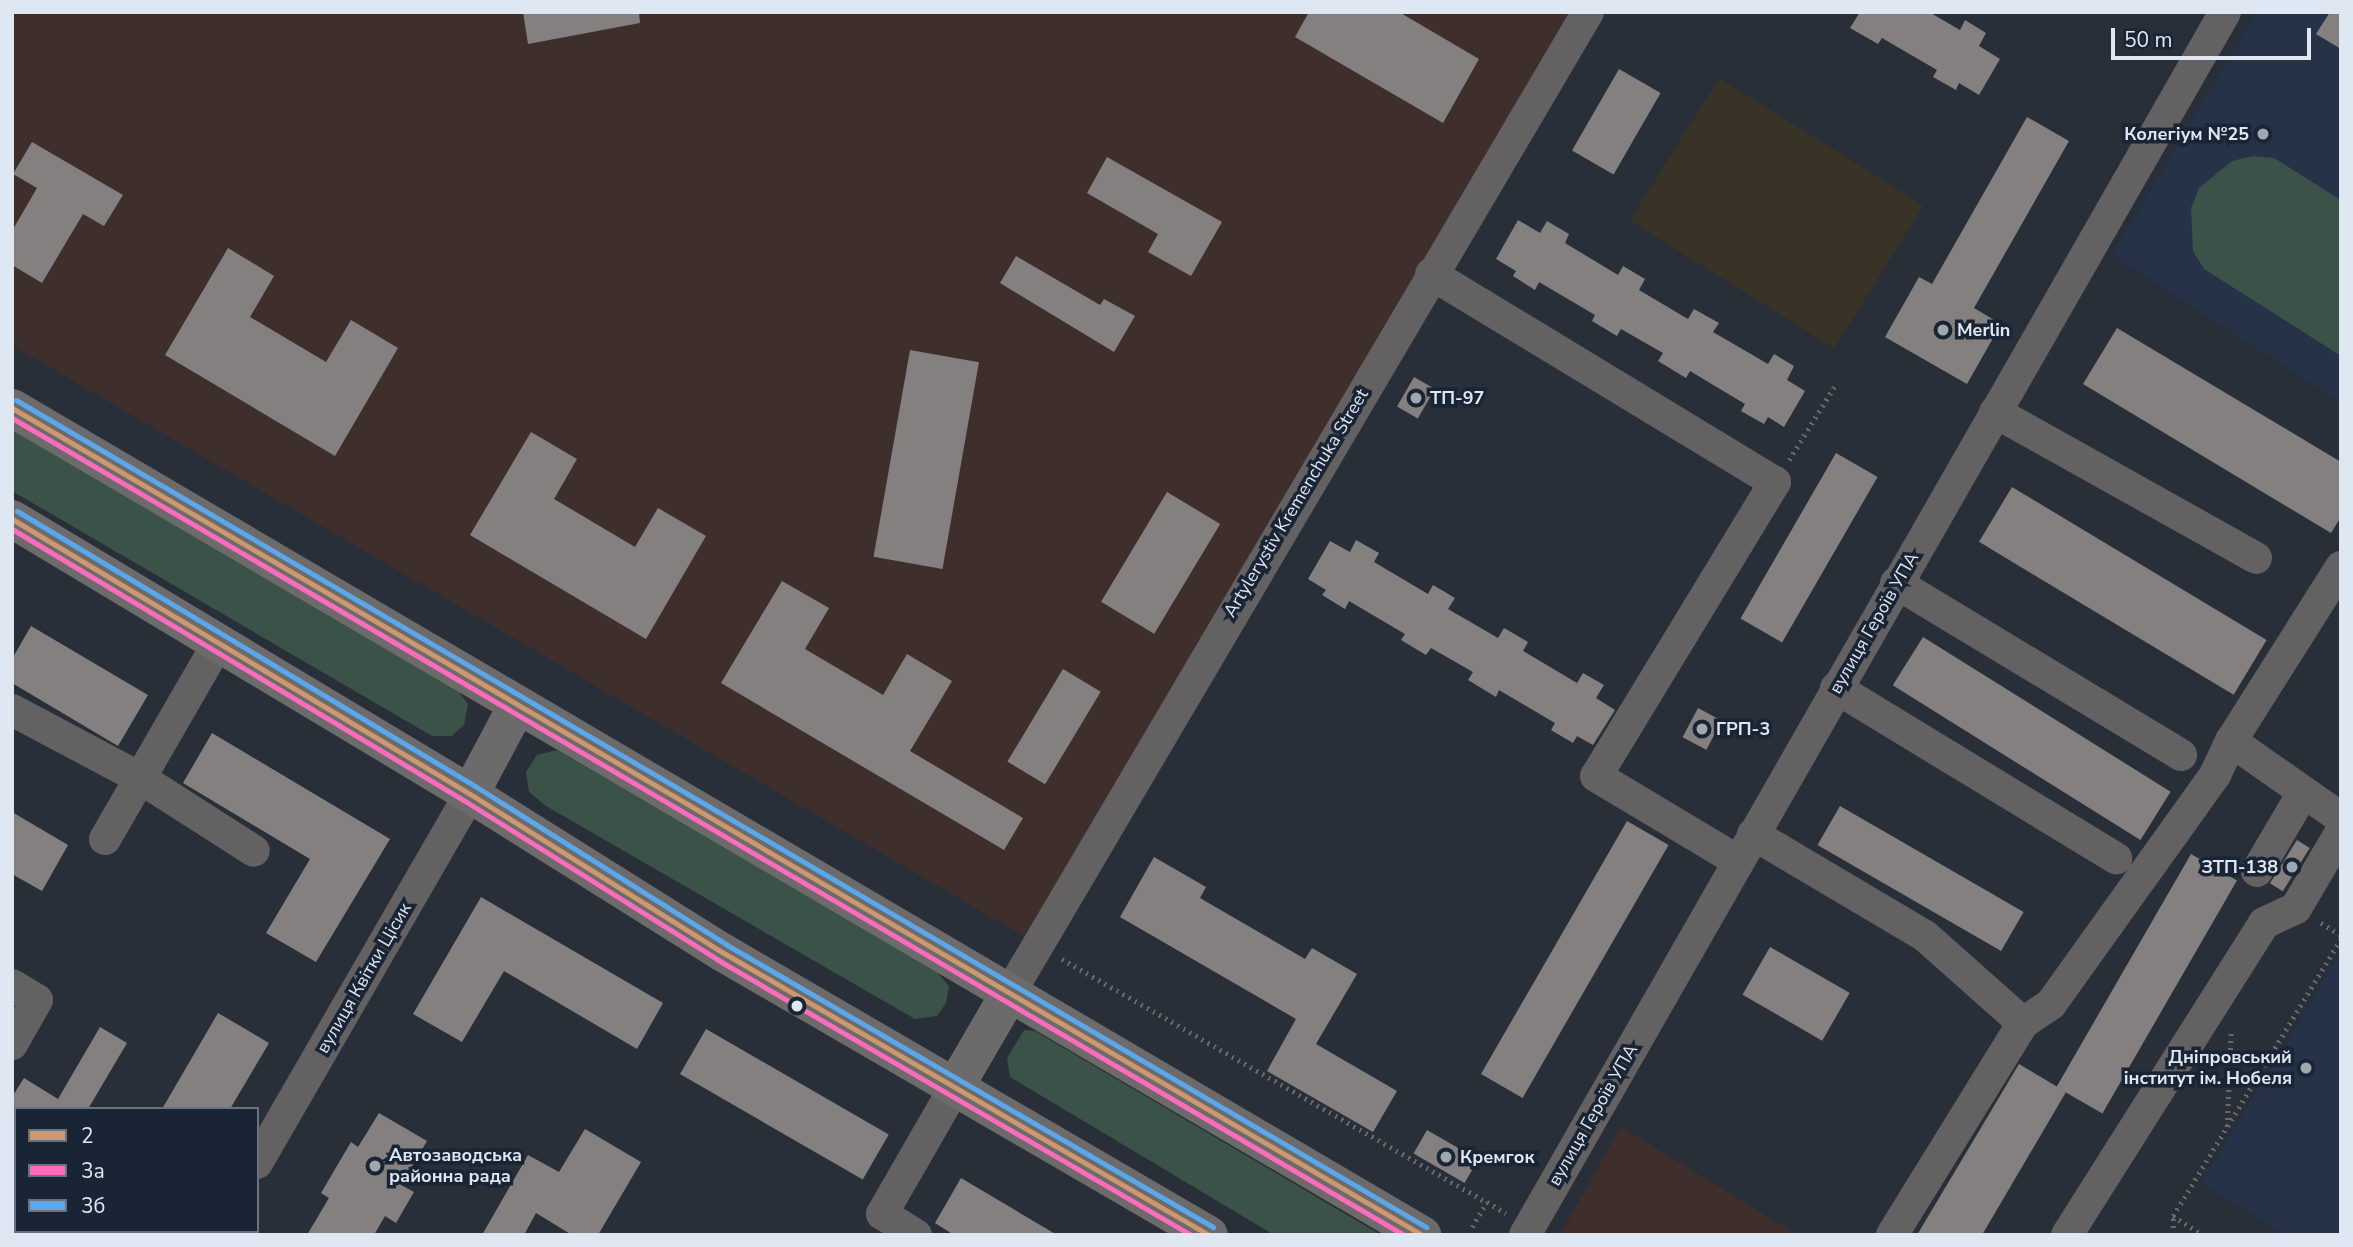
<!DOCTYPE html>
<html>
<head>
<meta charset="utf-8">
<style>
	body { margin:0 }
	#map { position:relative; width:2353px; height:1247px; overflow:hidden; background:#282f39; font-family:"Nunito Sans",sans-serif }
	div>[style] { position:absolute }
	.commercial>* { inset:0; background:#3f2f2c }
	.industrial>* { inset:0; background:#393226; transform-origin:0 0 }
	.built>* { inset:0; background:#253248 }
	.green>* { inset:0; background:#3a5248 }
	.building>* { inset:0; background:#858080; transform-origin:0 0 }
	.path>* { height:4.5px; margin-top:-2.25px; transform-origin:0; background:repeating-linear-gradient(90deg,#69696b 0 2px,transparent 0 7px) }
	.minor>* { height:32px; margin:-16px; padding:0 16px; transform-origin:16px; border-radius:16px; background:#646163 }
	.highway>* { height:38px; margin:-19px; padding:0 19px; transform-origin:19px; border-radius:19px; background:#6c6a6a }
	.bus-1>* { height:5px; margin:-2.5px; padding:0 2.5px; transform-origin:2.5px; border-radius:2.5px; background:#cd976f }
	.bus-2>* { height:5px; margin:-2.5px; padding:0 2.5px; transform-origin:2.5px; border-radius:2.5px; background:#fb6dba }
	.bus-3>* { height:5px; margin:-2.5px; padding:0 2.5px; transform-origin:2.5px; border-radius:2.5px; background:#5aa8eb }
	.dots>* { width:19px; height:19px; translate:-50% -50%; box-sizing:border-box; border:4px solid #192434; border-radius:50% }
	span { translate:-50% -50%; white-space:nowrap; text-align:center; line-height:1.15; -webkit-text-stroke:7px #192434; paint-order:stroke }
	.poi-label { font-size:18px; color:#dfe7f2; font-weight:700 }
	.right { translate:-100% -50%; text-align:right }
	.left { translate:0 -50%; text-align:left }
	.street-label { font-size:18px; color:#dfe7f2 }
	.frame { position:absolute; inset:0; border:14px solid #dfe7f2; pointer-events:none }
	.legend { position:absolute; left:14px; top:1107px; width:245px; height:126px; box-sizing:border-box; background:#192434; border:2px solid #687280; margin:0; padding:9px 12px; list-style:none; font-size:21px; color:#dfe7f2 }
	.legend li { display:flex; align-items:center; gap:14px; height:35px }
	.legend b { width:35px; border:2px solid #687280 }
	.scale { position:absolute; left:2111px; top:28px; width:200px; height:32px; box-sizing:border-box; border:4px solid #dfe7f2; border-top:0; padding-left:9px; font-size:21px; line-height:24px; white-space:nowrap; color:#dfe7f2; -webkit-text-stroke:5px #192434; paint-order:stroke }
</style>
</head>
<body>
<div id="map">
	<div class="commercial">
		<div style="clip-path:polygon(12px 12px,1592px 12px,1027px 938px,12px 345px)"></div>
		<div style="clip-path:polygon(1621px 1127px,1798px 1235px,1560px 1235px)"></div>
	</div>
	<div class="industrial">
		<div style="left:1719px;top:78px;width:241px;height:168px;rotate:32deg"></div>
	</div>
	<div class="built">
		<div style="clip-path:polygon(2257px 12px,2341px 12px,2341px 403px,2112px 255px)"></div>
		<div style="clip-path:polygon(2341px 952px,2341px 1235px,2287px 1235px,2201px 1184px)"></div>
	</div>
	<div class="green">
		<div style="clip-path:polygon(2253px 156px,2274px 158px,2341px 200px,2341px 356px,2204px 269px,2193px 251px,2191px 208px,2199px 188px,2232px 161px)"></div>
		<div style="clip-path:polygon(12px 428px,458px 691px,468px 704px,464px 725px,452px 736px,432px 736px,12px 491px)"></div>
		<div style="clip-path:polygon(557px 750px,935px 970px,949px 986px,946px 1003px,937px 1016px,915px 1019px,546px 806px,529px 792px,526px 772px,537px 755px)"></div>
		<div style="clip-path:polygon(1024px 1030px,1035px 1031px,1381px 1235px,1274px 1235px,1010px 1077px,1007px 1058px)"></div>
	</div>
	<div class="building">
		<div style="clip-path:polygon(523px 12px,639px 12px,640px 23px,528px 44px)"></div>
		<div style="clip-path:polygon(1309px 12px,1399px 12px,1479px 59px,1443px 123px,1295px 37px)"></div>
		<div style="clip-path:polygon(1860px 12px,1929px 12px,1960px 30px,1965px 20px,1986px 33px,1979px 46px,2000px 59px,1979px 95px,1959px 83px,1956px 90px,1933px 77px,1937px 70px,1882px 38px,1878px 44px,1850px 28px)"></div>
		<div style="clip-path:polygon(2330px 12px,2341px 12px,2341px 49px,2316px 34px)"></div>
		<div style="left:1619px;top:69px;width:48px;height:94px;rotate:30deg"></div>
		<div style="clip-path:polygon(2027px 117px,2069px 141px,1974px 308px,2001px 324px,1967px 384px,1885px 337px,1919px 277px,1932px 284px)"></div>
		<div style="clip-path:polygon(32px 142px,123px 195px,104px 226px,83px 214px,42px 283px,12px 265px,12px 231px,37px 188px,13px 174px)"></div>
		<div style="clip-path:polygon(1107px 157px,1222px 222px,1191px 276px,1148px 252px,1158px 234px,1087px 193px)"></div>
		<div style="clip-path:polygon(1518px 220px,1540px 233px,1547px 221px,1569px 234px,1565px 243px,1618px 275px,1623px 266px,1645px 279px,1639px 290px,1688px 319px,1694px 309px,1719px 323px,1713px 332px,1768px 364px,1774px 354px,1794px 366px,1787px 380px,1805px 391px,1784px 427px,1768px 417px,1764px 424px,1741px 411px,1745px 404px,1690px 371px,1686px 378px,1658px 361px,1663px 353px,1621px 329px,1617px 336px,1592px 321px,1595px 315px,1539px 282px,1535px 290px,1513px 276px,1516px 271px,1496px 259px)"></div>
		<div style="clip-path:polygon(228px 248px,274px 276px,250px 317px,326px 362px,351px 320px,398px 348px,335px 456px,165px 355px)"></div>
		<div style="clip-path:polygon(1016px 256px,1100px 305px,1104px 299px,1135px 316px,1114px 352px,1000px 283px)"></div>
		<div style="clip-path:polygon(2117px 328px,2341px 462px,2341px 517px,2331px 533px,2083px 384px)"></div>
		<div style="left:910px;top:350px;width:70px;height:210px;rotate:10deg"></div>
		<div style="left:1414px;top:377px;width:24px;height:34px;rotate:30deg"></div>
		<div style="clip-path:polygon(531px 432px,577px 459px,554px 499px,635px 547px,658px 508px,706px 536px,646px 639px,470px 535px)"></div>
		<div style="left:1836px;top:453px;width:48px;height:191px;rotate:30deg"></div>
		<div style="left:2012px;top:487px;width:297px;height:64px;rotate:31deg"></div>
		<div style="left:1167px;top:492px;width:62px;height:128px;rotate:31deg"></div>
		<div style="clip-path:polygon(1356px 540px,1379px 553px,1374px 562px,1428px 594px,1433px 585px,1455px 598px,1448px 609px,1498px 638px,1504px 628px,1528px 642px,1523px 651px,1577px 683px,1583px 673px,1604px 685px,1596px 698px,1615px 710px,1593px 745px,1577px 736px,1573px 743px,1551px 730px,1555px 723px,1499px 690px,1496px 697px,1468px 680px,1473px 672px,1431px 648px,1426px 655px,1401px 640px,1405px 634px,1349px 601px,1345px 609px,1322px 595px,1326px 590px,1308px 579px,1330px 541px,1350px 552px)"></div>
		<div style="clip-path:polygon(782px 581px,829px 608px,805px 649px,883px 695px,907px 654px,952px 681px,910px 751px,1023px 818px,1004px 850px,721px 683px)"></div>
		<div style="clip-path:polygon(31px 626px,148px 695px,118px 746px,12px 683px,12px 659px)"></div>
		<div style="left:1923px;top:637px;width:292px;height:57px;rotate:32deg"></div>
		<div style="left:1063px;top:669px;width:44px;height:108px;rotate:31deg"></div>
		<div style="left:1698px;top:708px;width:27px;height:33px;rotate:28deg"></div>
		<div style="clip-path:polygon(212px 733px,390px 839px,316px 962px,266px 933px,310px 859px,183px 783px)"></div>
		<div style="left:1840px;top:806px;width:212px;height:45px;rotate:30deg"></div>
		<div style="clip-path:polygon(12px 812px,68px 845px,42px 891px,12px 874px)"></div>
		<div style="left:1627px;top:821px;width:48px;height:292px;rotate:30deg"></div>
		<div style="left:2297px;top:840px;width:15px;height:51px;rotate:32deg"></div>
		<div style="left:2191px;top:854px;width:53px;height:269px;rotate:30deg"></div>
		<div style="clip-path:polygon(1154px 857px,1206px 887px,1200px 898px,1305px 959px,1312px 948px,1357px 974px,1316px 1044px,1397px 1091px,1373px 1132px,1267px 1071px,1296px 1019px,1120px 917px)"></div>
		<div style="clip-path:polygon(481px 897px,663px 1003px,637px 1049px,504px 971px,462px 1042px,413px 1014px)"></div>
		<div style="left:1770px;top:947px;width:92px;height:55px;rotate:30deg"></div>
		<div style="clip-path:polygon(218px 1013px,269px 1043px,230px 1109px,162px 1109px)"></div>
		<div style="clip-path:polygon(100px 1027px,127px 1043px,88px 1109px,12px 1109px,12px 1097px,24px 1078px,58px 1099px)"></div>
		<div style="left:706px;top:1029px;width:211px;height:52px;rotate:30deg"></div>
		<div style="clip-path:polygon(2019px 1064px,2066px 1092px,1982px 1235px,1917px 1235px)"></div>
		<div style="clip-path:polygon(379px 1113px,427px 1141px,401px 1185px,414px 1192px,396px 1223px,385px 1216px,374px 1235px,307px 1235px,329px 1198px,321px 1193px,351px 1142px,358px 1147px)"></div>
		<div style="clip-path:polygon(585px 1129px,641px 1162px,598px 1235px,572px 1235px,536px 1213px,524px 1235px,482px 1235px,528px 1155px,559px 1172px)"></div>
		<div style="left:1427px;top:1130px;width:59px;height:27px;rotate:30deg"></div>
		<div style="clip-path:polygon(961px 1178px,1057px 1235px,954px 1235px,935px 1223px)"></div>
	</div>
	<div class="path">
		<div style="left:1789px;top:460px;width:89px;rotate:-58.3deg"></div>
		<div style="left:2321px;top:923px;width:23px;rotate:31deg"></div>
		<div style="left:1062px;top:959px;width:490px;rotate:29.8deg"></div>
		<div style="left:2227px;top:1127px;width:96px;rotate:-87.6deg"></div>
		<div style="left:2173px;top:1216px;width:324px;rotate:-58.8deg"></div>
		<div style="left:1472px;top:1227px;width:29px;rotate:-59deg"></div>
		<div style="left:1487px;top:1202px;width:22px;rotate:30deg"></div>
		<div style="left:2173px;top:1235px;width:19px;rotate:-90deg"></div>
		<div style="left:2173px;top:1216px;width:36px;rotate:32deg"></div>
	</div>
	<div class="minor">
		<div style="left:1431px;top:274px;width:402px;rotate:31.2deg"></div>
		<div style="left:1775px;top:482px;width:344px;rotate:121.3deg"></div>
		<div style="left:1596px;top:776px;width:165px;rotate:30.9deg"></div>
		<div style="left:1995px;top:412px;width:299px;rotate:29.2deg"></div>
		<div style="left:1896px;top:583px;width:333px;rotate:31.1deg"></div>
		<div style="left:1836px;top:688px;width:328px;rotate:31.3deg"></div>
		<div style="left:12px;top:710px;width:145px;rotate:28deg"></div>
		<div style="left:140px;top:778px;width:135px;rotate:32.6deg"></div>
		<div style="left:2231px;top:741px;width:134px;rotate:35deg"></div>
		<div style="left:1753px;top:834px;width:200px;rotate:30.7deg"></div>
		<div style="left:1925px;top:936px;width:131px;rotate:41.6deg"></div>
		<div style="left:105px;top:839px;width:226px;rotate:-60deg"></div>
		<div style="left:2257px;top:871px;width:91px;rotate:-59.5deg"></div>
		<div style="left:12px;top:985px;width:29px;rotate:31deg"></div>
		<div style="left:37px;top:1000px;width:51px;rotate:119.6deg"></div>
		<div style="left:1008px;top:996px;width:1142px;rotate:-59.48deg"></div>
		<div style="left:257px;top:1163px;width:426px;rotate:-60deg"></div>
		<div style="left:216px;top:1235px;width:4px;rotate:-63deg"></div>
		<div style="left:916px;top:1235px;width:40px;rotate:-148deg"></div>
		<div style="left:882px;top:1214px;width:146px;rotate:-60.1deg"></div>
		<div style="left:1525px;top:1235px;width:1409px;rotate:-60.21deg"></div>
		<div style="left:1892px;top:1235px;width:249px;rotate:-58.3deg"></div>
		<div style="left:2023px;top:1023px;width:34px;rotate:-34deg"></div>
		<div style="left:2051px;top:1004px;width:282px;rotate:-54.4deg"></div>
		<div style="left:2215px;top:775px;width:38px;rotate:-65deg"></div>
		<div style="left:2231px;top:741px;width:206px;rotate:-57.7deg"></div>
		<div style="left:2067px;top:1235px;width:369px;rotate:-57.7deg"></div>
		<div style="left:2264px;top:923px;width:35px;rotate:-25deg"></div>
		<div style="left:2296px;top:908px;width:88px;rotate:-59.4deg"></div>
	</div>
	<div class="highway">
		<div style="left:12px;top:408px;width:1635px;rotate:30.39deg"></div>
		<div style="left:12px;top:519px;width:534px;rotate:30.98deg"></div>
		<div style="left:470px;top:794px;width:297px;rotate:32.1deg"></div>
		<div style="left:722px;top:952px;width:563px;rotate:30.16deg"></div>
		<div style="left:470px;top:794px;width:100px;rotate:-61.9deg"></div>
		<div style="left:955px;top:1087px;width:105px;rotate:-59.8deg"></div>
	</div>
	<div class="bus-1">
		<div style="left:12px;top:408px;width:1635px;rotate:30.39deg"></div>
		<div style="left:12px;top:519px;width:534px;rotate:30.98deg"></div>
		<div style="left:470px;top:794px;width:297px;rotate:32.1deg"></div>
		<div style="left:722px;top:952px;width:563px;rotate:30.16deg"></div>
	</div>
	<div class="bus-2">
		<div style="left:12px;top:418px;width:1614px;rotate:30.41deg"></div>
		<div style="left:12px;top:529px;width:528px;rotate:30.98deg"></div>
		<div style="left:465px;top:801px;width:299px;rotate:32.1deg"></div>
		<div style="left:718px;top:960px;width:547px;rotate:30.17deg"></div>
	</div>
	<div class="bus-3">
		<div style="left:16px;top:400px;width:1635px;rotate:30.39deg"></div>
		<div style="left:17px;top:511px;width:534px;rotate:30.98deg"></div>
		<div style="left:475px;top:786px;width:298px;rotate:32.2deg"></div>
		<div style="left:727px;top:945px;width:562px;rotate:30.12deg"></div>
	</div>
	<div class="dots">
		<div style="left:2263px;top:134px;background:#9fa7b1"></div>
		<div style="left:1943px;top:330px;background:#9fa7b1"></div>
		<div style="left:1416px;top:398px;background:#9fa7b1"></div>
		<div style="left:1702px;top:729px;background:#9fa7b1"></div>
		<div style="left:2292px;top:867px;background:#9fa7b1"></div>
		<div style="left:797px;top:1006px;background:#dfe7f2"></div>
		<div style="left:2306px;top:1068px;background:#9fa7b1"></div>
		<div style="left:1446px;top:1157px;background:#9fa7b1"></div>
		<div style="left:375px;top:1166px;background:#9fa7b1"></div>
	</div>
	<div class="poi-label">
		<span class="right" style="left:2249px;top:134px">Колегіум №25</span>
		<span class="left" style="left:1957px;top:330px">Merlin</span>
		<span class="left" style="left:1430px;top:398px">ТП-97</span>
		<span class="left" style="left:1716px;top:729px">ГРП-3</span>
		<span class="right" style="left:2278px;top:867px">ЗТП-138</span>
		<span class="right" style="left:2292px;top:1068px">Дніпровський<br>інститут ім. Нобеля</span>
		<span class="left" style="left:389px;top:1166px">Автозаводська<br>районна рада</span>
		<span class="left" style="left:1460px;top:1157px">Кремгок</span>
	</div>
	<div class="street-label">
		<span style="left:1296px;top:503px;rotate:-59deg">Artylerystiv Kremenchuka Street</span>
		<span style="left:1874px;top:623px;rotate:-60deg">вулиця Героїв УПА</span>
		<span style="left:364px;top:978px;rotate:-60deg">вулиця Квітки Цісик</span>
		<span style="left:1593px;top:1115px;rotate:-60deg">вулиця Героїв УПА</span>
	</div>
	<div class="frame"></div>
	<ul class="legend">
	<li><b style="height:9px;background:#cd976f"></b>2</li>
	<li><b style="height:9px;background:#fb6dba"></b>3а</li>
	<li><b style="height:9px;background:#5aa8eb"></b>3б</li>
	</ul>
	<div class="scale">50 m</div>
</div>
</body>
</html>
